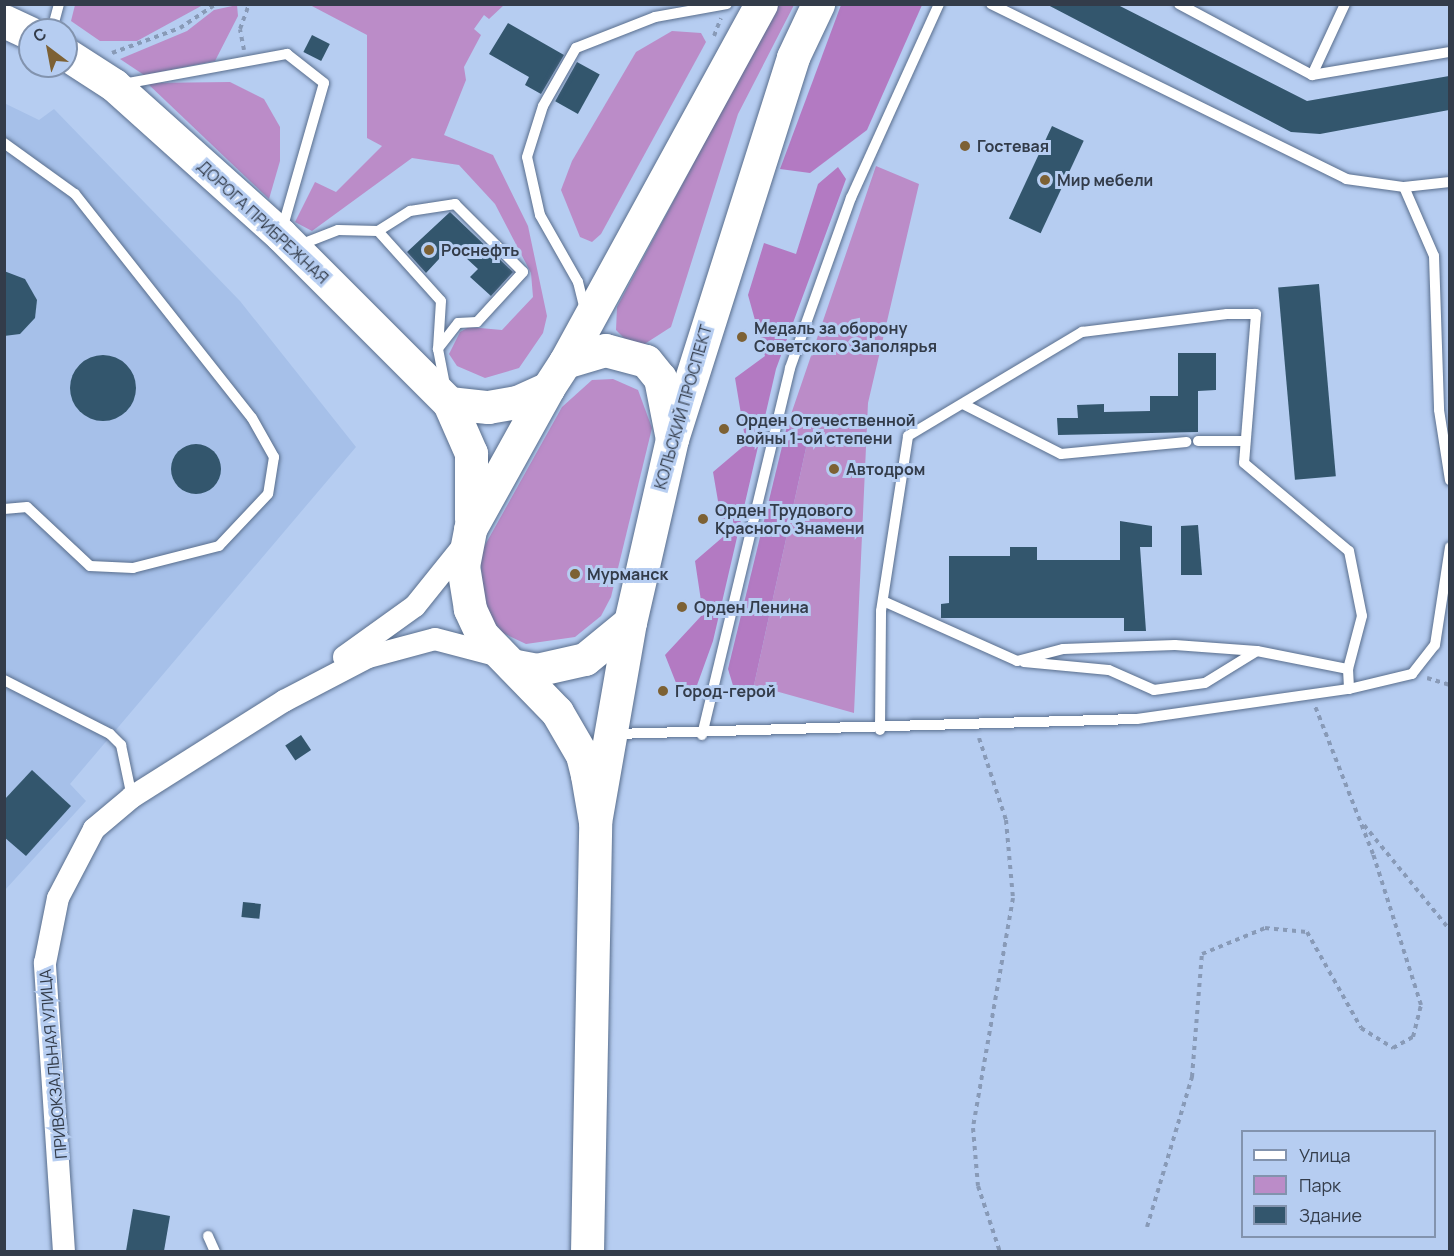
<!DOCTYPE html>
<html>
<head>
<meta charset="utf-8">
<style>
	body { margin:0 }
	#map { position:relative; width:1454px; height:1256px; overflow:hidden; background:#b6cdf1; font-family:Manrope,sans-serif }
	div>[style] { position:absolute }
	.built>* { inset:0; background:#a6c0e9 }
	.green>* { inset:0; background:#bb8cc8 }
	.forest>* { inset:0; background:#b37ac2 }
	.building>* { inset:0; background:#33566d; transform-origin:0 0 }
	.round { border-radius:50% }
	.path>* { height:4px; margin-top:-2px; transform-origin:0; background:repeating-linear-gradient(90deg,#889ab7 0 4.5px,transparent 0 9px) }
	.roads { filter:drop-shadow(0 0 2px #596e8d) drop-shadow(0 0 2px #596e8d) }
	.lane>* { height:10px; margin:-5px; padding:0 5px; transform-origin:5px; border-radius:5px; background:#fff }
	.street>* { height:22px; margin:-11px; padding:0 11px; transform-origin:11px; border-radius:11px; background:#fff }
	.primary>* { height:33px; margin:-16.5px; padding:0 16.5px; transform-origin:16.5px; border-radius:16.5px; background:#fff }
	.highway>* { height:33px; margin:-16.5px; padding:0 16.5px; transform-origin:16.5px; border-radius:16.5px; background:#fff }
	.dots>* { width:16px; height:16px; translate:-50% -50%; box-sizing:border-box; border:3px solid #b6cdf1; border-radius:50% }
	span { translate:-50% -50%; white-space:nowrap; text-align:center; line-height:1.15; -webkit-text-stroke:6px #b6cdf1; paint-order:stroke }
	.poi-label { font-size:16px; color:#333c4a; font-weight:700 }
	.left { translate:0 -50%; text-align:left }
	.street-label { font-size:16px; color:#333c4a }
	.frame { position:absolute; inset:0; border:6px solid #333c4a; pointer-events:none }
	.legend { position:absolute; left:1241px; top:1130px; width:195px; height:108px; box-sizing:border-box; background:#b6cdf1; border:2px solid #8293ae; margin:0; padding:8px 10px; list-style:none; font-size:18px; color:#333c4a }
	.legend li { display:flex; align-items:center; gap:12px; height:30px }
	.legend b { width:30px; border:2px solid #8293ae }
	.north { position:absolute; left:18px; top:18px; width:60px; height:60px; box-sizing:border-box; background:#b6cdf1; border:2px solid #8293ae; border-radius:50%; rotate:328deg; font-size:16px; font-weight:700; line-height:24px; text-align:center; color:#333c4a }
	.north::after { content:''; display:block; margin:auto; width:21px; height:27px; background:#7d6134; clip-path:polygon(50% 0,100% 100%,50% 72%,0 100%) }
</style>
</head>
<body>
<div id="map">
	<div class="built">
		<div style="clip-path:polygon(4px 103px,39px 120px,54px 109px,240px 301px,356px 447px,70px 784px,86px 801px,5px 890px)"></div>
	</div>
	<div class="green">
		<div style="clip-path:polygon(75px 5px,75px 4px,203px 5px,137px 41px,100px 41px,71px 21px)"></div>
		<div style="clip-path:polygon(237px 5px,238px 16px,215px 61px,144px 75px,120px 59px,187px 31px,214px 10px)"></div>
		<div style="clip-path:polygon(310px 5px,504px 5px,489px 19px,484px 15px,474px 29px,481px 35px,464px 67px,466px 80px,444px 135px,493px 155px,528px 226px,547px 316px,543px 333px,519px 368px,485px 378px,457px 366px,449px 354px,460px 332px,469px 327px,502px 330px,533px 297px,531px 273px,495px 204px,459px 165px,412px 158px,312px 231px,295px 222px,315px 182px,336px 192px,382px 146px,367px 138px,367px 35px)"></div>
		<div style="clip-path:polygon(778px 5px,794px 5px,738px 114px,671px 327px,643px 345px,626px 340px,616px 330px,617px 307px)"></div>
		<div style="clip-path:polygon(672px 31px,701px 33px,706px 42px,601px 234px,592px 242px,580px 237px,561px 190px,572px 161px,636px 52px)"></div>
		<div style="clip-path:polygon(230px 82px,264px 99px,280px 127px,280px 161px,269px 199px,147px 83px)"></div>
		<div style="clip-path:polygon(876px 166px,919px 184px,868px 403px,854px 713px,754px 685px,808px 439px,787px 426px)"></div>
		<div style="clip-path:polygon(613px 379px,638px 390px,652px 428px,611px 597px,601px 616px,575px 637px,526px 644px,503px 633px,485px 612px,480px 554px,562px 407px,592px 380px)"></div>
	</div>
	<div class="forest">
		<div style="clip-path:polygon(841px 5px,922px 5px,867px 130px,810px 173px,780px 169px)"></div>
		<div style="clip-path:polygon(838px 167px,846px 179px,776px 369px,713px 641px,696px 688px,680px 693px,665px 655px,703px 614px,695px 561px,724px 536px,713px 472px,746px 444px,735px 378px,765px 356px,748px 295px,764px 243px,796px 254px,818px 184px)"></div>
		<div style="clip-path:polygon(787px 426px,808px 439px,754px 685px,735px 692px,728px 669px)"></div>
	</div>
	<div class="building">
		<div style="clip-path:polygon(1046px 4px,1116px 4px,1307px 101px,1449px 76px,1449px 110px,1320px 134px,1291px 132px)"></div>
		<div style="clip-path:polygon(508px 23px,564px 55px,541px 94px,525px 85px,529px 77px,489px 54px)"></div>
		<div style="left:312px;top:35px;width:20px;height:19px;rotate:27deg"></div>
		<div style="left:577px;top:62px;width:26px;height:45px;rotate:29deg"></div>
		<div style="left:1052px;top:126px;width:35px;height:102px;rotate:25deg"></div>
		<div style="clip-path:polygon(450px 212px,513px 272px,491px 296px,470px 277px,478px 269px,452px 245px,426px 273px,407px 252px)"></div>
		<div style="clip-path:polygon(4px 271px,25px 279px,37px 300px,35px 318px,20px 334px,4px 336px)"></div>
		<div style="left:1319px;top:284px;width:193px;height:41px;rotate:85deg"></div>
		<div style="clip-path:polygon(1178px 353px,1216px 353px,1216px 390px,1198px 391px,1198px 432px,1058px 435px,1057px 418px,1078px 418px,1077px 405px,1104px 404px,1104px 412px,1150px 411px,1150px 396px,1178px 396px)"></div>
		<div class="round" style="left:70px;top:355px;width:66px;height:66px"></div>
		<div class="round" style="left:171px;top:444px;width:50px;height:50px"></div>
		<div style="clip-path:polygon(1120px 521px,1152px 526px,1152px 547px,1140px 547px,1146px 631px,1124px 631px,1124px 618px,941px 618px,941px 604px,949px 603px,949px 556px,1010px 556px,1010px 547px,1037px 547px,1037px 560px,1120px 560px)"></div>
		<div style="clip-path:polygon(1198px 525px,1202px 575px,1181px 575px,1181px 526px)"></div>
		<div style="left:301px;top:735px;width:18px;height:19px;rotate:56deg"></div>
		<div style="clip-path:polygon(32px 770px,71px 806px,26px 856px,4px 837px,4px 800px)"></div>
		<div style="left:243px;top:902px;width:18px;height:15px;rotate:6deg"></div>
		<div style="clip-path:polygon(133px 1209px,170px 1216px,164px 1251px,126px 1251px)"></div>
	</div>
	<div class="path">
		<div style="left:714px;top:36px;width:19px;rotate:-69deg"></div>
		<div style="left:244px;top:50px;width:21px;rotate:-101deg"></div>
		<div style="left:240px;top:29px;width:27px;rotate:-70deg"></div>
		<div style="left:112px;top:53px;width:72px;rotate:-20.2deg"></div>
		<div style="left:180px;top:28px;width:43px;rotate:-33.7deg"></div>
		<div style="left:1427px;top:678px;width:24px;rotate:17deg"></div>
		<div style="left:979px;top:738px;width:86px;rotate:71.8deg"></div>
		<div style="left:1006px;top:820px;width:78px;rotate:84.9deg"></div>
		<div style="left:1013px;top:898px;width:233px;rotate:99.9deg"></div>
		<div style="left:973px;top:1128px;width:58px;rotate:85.1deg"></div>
		<div style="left:978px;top:1186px;width:70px;rotate:71.6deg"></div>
		<div style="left:1364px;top:825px;width:136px;rotate:50.7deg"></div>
		<div style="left:1147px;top:1227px;width:157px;rotate:-73.3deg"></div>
		<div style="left:1192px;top:1077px;width:123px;rotate:-85.4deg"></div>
		<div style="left:1202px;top:954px;width:68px;rotate:-22.4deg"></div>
		<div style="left:1265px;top:928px;width:42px;rotate:5.4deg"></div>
		<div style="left:1307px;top:932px;width:110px;rotate:60.6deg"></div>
		<div style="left:1361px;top:1028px;width:38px;rotate:32deg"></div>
		<div style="left:1393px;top:1048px;width:23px;rotate:-29deg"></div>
		<div style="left:1413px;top:1037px;width:33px;rotate:-76deg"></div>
		<div style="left:1421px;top:1005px;width:158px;rotate:-107.6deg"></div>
		<div style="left:1373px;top:854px;width:159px;rotate:-111.4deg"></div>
	</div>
	<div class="roads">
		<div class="lane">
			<div style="left:991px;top:4px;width:396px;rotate:26.2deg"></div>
			<div style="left:1346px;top:179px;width:59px;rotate:7.9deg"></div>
			<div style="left:1404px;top:187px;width:46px;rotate:-6.2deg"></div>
			<div style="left:1179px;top:4px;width:151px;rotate:28.1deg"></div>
			<div style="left:1312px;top:75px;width:140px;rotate:-9.5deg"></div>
			<div style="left:52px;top:30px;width:27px;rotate:-75deg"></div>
			<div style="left:1312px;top:75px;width:78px;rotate:-65.1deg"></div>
			<div style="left:123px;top:84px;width:167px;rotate:-10.4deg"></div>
			<div style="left:287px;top:54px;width:47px;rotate:38.1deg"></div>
			<div style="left:324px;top:83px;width:152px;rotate:106deg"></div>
			<div style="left:4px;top:143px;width:87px;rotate:35.7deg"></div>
			<div style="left:75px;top:194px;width:285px;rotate:51.7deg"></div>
			<div style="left:252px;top:418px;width:45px;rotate:60.6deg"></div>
			<div style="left:274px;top:457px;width:37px;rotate:99deg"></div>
			<div style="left:268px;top:494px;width:71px;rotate:133.3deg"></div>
			<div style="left:219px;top:546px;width:89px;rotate:165.7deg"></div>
			<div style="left:133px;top:568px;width:43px;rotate:-177.3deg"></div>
			<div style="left:90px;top:566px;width:86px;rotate:-136.9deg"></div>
			<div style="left:27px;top:507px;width:23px;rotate:175deg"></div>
			<div style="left:1404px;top:187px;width:75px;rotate:66.5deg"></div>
			<div style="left:1434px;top:256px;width:154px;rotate:88.1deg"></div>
			<div style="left:1439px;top:410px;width:71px;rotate:81.1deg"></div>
			<div style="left:378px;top:231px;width:94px;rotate:48deg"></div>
			<div style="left:441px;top:301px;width:48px;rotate:93.6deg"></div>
			<div style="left:438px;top:349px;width:37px;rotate:79deg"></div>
			<div style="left:297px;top:246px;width:44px;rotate:-21.3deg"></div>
			<div style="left:338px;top:230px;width:40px;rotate:1.4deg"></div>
			<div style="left:378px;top:231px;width:38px;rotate:-32deg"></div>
			<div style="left:410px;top:211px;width:46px;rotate:-8.8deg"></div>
			<div style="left:455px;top:204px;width:96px;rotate:45deg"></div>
			<div style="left:523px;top:272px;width:68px;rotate:132.6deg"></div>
			<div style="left:477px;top:322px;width:19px;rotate:177deg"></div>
			<div style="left:458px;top:323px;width:33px;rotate:128deg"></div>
			<div style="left:585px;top:310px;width:29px;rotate:-104deg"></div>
			<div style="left:578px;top:282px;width:77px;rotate:-119.6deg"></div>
			<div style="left:540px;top:215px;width:59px;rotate:-102.6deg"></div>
			<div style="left:527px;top:157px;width:53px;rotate:-72.6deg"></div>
			<div style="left:543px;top:106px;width:67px;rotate:-60.4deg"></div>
			<div style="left:576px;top:48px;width:85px;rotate:-21.4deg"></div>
			<div style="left:655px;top:17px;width:73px;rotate:-10.2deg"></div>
			<div style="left:963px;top:404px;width:110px;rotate:27deg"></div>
			<div style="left:1061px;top:454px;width:126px;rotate:-5.5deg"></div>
			<div style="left:1198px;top:441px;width:45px"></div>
			<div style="left:883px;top:601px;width:147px;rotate:24.1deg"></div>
			<div style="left:1017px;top:661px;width:48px;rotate:-14.6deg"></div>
			<div style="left:1063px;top:649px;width:112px;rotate:-2deg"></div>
			<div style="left:1175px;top:645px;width:82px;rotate:4.2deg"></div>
			<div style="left:1257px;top:651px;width:93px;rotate:11.2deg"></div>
			<div style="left:1024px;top:662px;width:85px;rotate:5.4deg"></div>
			<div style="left:1109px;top:670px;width:49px;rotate:24deg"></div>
			<div style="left:1154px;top:690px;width:51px;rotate:-7.8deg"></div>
			<div style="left:1205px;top:683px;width:61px;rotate:-31.6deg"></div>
			<div style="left:4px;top:680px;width:119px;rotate:27deg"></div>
			<div style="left:110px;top:734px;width:16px;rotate:45deg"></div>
			<div style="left:121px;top:745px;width:53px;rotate:78.1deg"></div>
			<div style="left:880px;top:730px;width:119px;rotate:-89.5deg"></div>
			<div style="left:881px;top:611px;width:177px;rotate:-81.2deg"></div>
			<div style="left:908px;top:436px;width:203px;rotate:-30.9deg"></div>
			<div style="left:1082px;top:332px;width:146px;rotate:-7.1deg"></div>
			<div style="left:1227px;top:314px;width:29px"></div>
			<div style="left:1256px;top:314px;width:149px;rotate:94.6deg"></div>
			<div style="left:1244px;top:463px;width:137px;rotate:40deg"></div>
			<div style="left:1349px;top:551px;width:66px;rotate:78.7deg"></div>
			<div style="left:1362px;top:616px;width:55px;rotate:104.8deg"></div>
			<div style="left:1348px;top:669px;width:20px;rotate:87deg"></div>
			<div style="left:615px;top:734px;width:522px;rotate:-1.65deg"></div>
			<div style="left:1137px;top:719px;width:214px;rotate:-8.1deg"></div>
			<div style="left:1349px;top:689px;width:65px;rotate:-13.4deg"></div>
			<div style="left:1412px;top:674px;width:37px;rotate:-52deg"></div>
			<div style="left:1435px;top:645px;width:99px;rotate:-81.3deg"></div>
			<div style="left:702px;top:735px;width:377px;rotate:-76.5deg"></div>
			<div style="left:790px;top:368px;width:181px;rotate:-70.3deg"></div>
			<div style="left:851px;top:198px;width:213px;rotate:-65.6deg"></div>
			<div style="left:208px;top:1236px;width:17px;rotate:66deg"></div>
		</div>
		<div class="street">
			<div style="left:344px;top:657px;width:87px;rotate:-35.7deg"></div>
			<div style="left:415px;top:606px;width:78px;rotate:-51.2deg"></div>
			<div style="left:64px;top:1252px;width:290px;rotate:-93.8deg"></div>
			<div style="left:45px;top:963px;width:66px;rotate:-78.7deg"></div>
			<div style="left:58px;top:898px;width:78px;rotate:-62.4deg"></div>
			<div style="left:94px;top:829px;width:50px;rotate:-40.1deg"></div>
			<div style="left:132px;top:797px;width:180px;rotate:-32.3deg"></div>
			<div style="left:284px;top:701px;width:95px;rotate:-27.6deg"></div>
			<div style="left:368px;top:657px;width:69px;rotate:-15deg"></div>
			<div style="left:435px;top:639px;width:67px;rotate:14.7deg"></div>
		</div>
		<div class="primary">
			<div style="left:565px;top:362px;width:408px;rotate:-61.3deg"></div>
			<div style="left:672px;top:439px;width:401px;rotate:-72.4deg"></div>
			<div style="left:793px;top:57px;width:59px;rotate:-64.7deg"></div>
		</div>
		<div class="highway">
			<div style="left:4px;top:21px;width:29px;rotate:25deg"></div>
			<div style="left:66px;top:54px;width:57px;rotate:32.9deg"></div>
			<div style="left:114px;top:85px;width:224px;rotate:41.9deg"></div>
			<div style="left:281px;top:235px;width:238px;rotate:45deg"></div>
			<div style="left:449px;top:403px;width:55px;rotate:66.3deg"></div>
			<div style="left:471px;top:453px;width:66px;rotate:90deg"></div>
			<div style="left:449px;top:403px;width:39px;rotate:6deg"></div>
			<div style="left:488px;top:407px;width:29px;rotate:-10deg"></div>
			<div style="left:517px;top:402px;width:34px;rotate:-24deg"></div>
			<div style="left:516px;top:666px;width:20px;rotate:11deg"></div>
			<div style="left:536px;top:670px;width:50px;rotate:-12.7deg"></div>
			<div style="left:585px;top:659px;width:58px;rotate:-39.4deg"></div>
			<div style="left:587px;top:1252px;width:430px;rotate:-88.9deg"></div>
			<div style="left:595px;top:822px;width:48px;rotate:-99.7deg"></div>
			<div style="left:587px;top:775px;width:21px;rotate:-104deg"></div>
			<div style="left:582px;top:755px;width:50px;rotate:-120.2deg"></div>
			<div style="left:557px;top:712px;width:107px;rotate:-134.2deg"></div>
			<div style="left:482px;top:635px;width:29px;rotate:-115deg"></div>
			<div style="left:470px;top:609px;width:44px;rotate:-99.2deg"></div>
			<div style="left:463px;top:566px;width:38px;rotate:-79deg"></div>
			<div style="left:470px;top:529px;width:161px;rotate:-61deg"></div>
			<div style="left:548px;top:388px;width:31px;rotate:-57deg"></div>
			<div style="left:565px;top:362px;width:42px;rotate:-16.7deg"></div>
			<div style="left:605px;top:350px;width:42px;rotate:15deg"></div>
			<div style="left:646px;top:361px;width:22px;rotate:51deg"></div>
			<div style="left:660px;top:378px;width:62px;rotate:78.9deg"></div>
			<div style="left:672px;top:439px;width:188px;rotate:102.9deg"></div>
			<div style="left:630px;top:622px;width:203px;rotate:99.9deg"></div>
		</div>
	</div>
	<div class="dots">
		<div style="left:965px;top:146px;background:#7d6134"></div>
		<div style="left:1045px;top:180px;background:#7d6134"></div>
		<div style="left:429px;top:250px;background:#7d6134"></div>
		<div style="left:742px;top:337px;background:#7d6134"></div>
		<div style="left:724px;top:429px;background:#7d6134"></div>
		<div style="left:834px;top:469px;background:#7d6134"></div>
		<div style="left:703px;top:519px;background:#7d6134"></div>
		<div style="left:575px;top:574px;background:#7d6134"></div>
		<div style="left:682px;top:607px;background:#7d6134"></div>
		<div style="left:663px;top:691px;background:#7d6134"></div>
	</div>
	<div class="poi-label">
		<span class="left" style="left:977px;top:146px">Гостевая</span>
		<span class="left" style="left:1057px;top:180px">Мир мебели</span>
		<span class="left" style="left:441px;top:250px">Роснефть</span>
		<span class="left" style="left:754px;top:337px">Медаль за оборону<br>Советского Заполярья</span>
		<span class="left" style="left:736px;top:429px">Орден Отечественной<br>войны 1-ой степени</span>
		<span class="left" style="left:846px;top:469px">Автодром</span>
		<span class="left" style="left:715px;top:519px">Орден Трудового<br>Красного Знамени</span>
		<span class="left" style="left:587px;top:574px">Мурманск</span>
		<span class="left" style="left:694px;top:607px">Орден Ленина</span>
		<span class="left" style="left:675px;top:691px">Город-герой</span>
	</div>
	<div class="street-label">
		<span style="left:263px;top:222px;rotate:43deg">ДОРОГА ПРИБРЕЖНАЯ</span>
		<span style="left:683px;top:407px;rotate:-74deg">КОЛЬСКИЙ ПРОСПЕКТ</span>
		<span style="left:53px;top:1064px;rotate:-95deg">ПРИВОКЗАЛЬНАЯ УЛИЦА</span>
	</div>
	<div class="frame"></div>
	<ul class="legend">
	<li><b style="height:8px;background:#fff"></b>Улица</li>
	<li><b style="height:16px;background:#bb8cc8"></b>Парк</li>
	<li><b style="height:16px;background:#33566d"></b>Здание</li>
	</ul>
	<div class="north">С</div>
</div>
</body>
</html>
